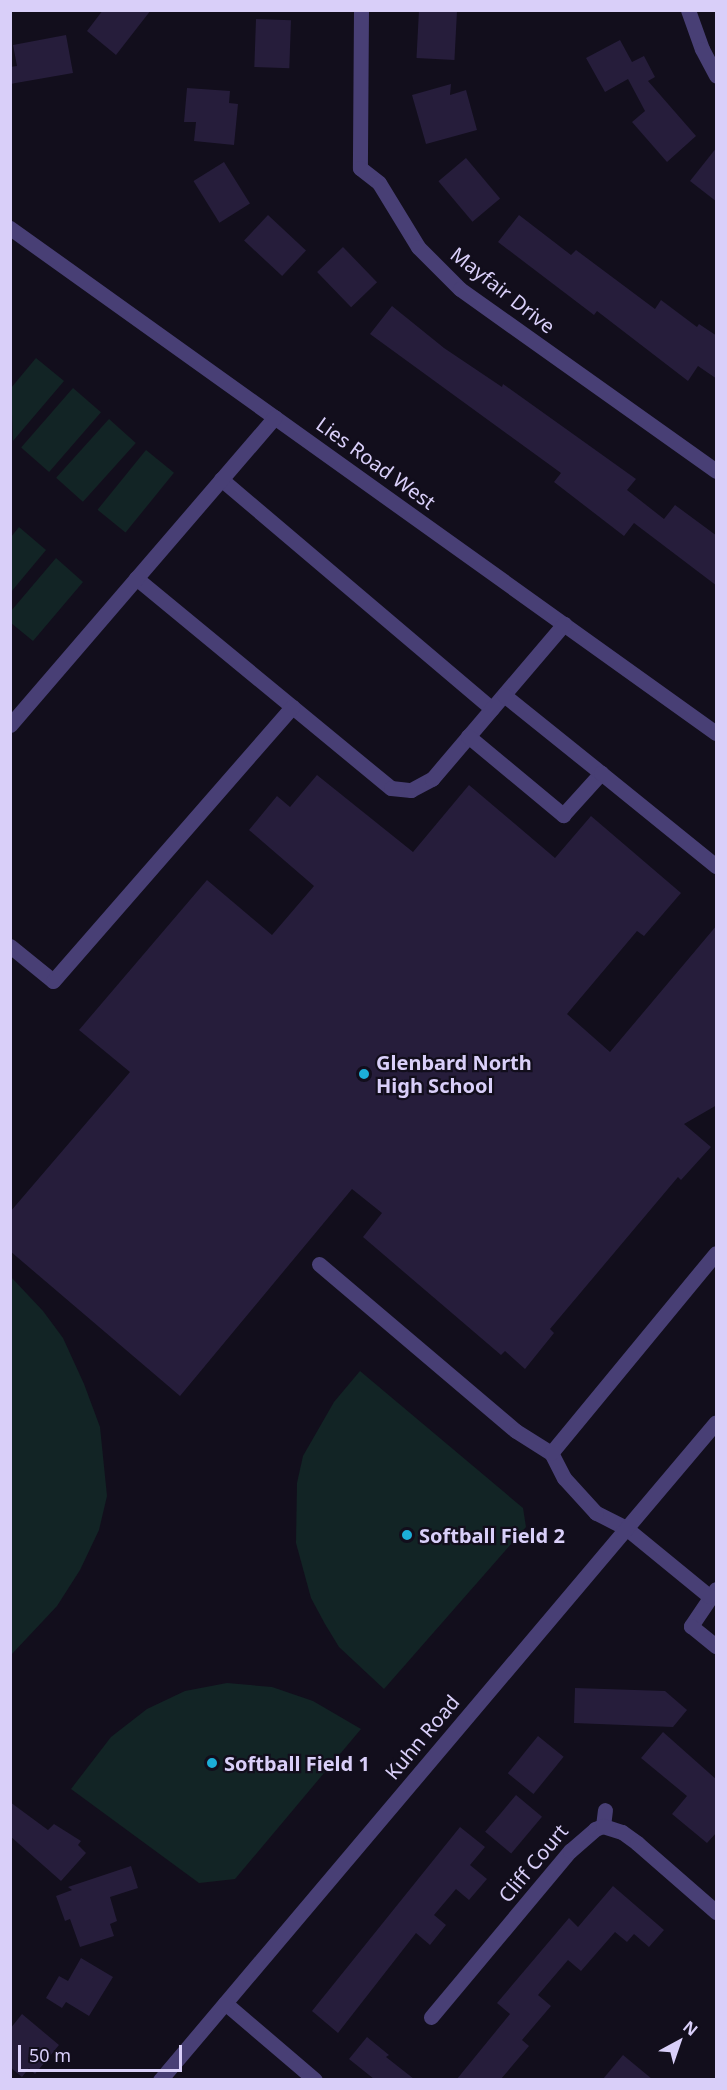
<!DOCTYPE html>
<html>
<head>
<meta charset="utf-8">
<style>
	body { margin:0 }
	#map { position:relative; width:727px; height:2090px; overflow:hidden; background:#120e1c; font-family:"Noto Sans",sans-serif }
	div>[style] { position:absolute }
	.green>* { inset:0; background:#122425; transform-origin:0 0 }
	.building>* { inset:0; background:#261d3b; transform-origin:0 0 }
	.minor>* { height:15px; margin:-7.5px; padding:0 7.5px; transform-origin:7.5px; border-radius:7.5px; background:#483f75 }
	.dots>* { width:16px; height:16px; translate:-50% -50%; box-sizing:border-box; border:3px solid #120e1c; border-radius:50% }
	span { translate:-50% -50%; white-space:nowrap; text-align:center; line-height:1.15; -webkit-text-stroke:4.5px #120e1c; paint-order:stroke }
	.street-label { font-size:20px; color:#d9cff9 }
	.poi-label { font-size:20px; color:#d9cff9; font-weight:700 }
	.left { translate:0 -50%; text-align:left }
	.frame { position:absolute; inset:0; border:12px solid #d9cff9; pointer-events:none }
	.north { position:absolute; left:649px; top:2012px; width:60px; height:60px; -webkit-text-stroke:4px #120e1c; paint-order:stroke; rotate:40deg; font-size:16px; font-weight:700; line-height:24px; text-align:center; color:#d9cff9 }
	.north::after { content:''; display:block; margin:auto; width:21px; height:27px; background:#d9cff9; clip-path:polygon(50% 0,100% 100%,50% 72%,0 100%) }
	.scale { position:absolute; left:18px; top:2045px; width:164px; height:27px; box-sizing:border-box; border:3px solid #d9cff9; border-top:0; padding-left:8px; font-size:18px; line-height:21px; white-space:nowrap; color:#d9cff9; -webkit-text-stroke:4px #120e1c; paint-order:stroke }
</style>
</head>
<body>
<div id="map">
	<div class="green">
		<div style="clip-path:polygon(36px 358px,64px 381px,13px 441px,11px 388px)"></div>
		<div style="left:73px;top:388px;width:37px;height:79px;rotate:41deg"></div>
		<div style="left:109px;top:419px;width:36px;height:79px;rotate:42deg"></div>
		<div style="left:146px;top:450px;width:36px;height:77px;rotate:39deg"></div>
		<div style="clip-path:polygon(19px 527px,46px 550px,11px 592px,11px 537px)"></div>
		<div style="clip-path:polygon(56px 558px,83px 582px,33px 641px,11px 623px,11px 611px)"></div>
		<div style="clip-path:polygon(11px 1277px,43px 1311px,63px 1338px,84px 1384px,100px 1427px,107px 1496px,99px 1530px,80px 1570px,57px 1606px,11px 1655px)"></div>
		<div style="clip-path:polygon(360px 1371px,523px 1508px,526px 1527px,384px 1689px,339px 1647px,325px 1624px,311px 1598px,296px 1543px,297px 1483px,303px 1456px,334px 1402px)"></div>
		<div style="clip-path:polygon(227px 1683px,272px 1687px,313px 1701px,361px 1729px,235px 1879px,199px 1883px,71px 1789px,111px 1737px,147px 1709px,185px 1691px)"></div>
	</div>
	<div class="building">
		<div style="clip-path:polygon(103px 10px,151px 10px,116px 55px,87px 31px)"></div>
		<div style="left:419px;top:10px;width:38px;height:48px;rotate:3deg"></div>
		<div style="left:256px;top:19px;width:35px;height:48px;rotate:2deg"></div>
		<div style="clip-path:polygon(66px 35px,73px 73px,10px 84px,10px 67px,17px 66px,13px 45px)"></div>
		<div style="clip-path:polygon(620px 40px,632px 62px,644px 56px,655px 77px,648px 81px,696px 136px,667px 162px,632px 122px,645px 111px,628px 79px,605px 92px,586px 58px)"></div>
		<div style="clip-path:polygon(451px 84px,450px 95px,466px 90px,477px 130px,426px 144px,412px 95px)"></div>
		<div style="clip-path:polygon(187px 88px,230px 91px,229px 103px,238px 104px,234px 145px,194px 141px,196px 122px,184px 122px)"></div>
		<div style="clip-path:polygon(717px 147px,717px 202px,690px 181px)"></div>
		<div style="left:466px;top:158px;width:53px;height:36px;rotate:50deg"></div>
		<div style="left:224px;top:162px;width:49px;height:36px;rotate:58deg"></div>
		<div style="left:268px;top:215px;width:52px;height:35px;rotate:43deg"></div>
		<div style="clip-path:polygon(519px 215px,571px 255px,576px 250px,655px 309px,661px 300px,697px 327px,699px 324px,717px 336px,717px 379px,698px 366px,688px 381px,597px 311px,594px 315px,498px 242px)"></div>
		<div style="left:343px;top:247px;width:49px;height:36px;rotate:46deg"></div>
		<div style="clip-path:polygon(392px 306px,444px 348px,502px 387px,503px 384px,636px 479px,627px 490px,664px 519px,675px 505px,717px 536px,717px 586px,634px 523px,624px 536px,554px 482px,561px 473px,370px 334px)"></div>
		<div style="clip-path:polygon(317px 775px,413px 852px,469px 785px,555px 858px,591px 816px,681px 893px,644px 936px,637px 931px,567px 1014px,610px 1052px,717px 925px,717px 1105px,684px 1124px,711px 1147px,681px 1180px,678px 1177px,550px 1329px,554px 1333px,525px 1369px,505px 1351px,501px 1355px,363px 1237px,382px 1213px,352px 1189px,180px 1396px,10px 1251px,10px 1212px,130px 1072px,79px 1030px,207px 880px,272px 935px,314px 886px,249px 830px,277px 796px,290px 807px)"></div>
		<div style="clip-path:polygon(575px 1688px,665px 1691px,687px 1710px,673px 1727px,574px 1723px)"></div>
		<div style="clip-path:polygon(663px 1732px,717px 1780px,717px 1832px,707px 1843px,672px 1814px,687px 1796px,641px 1758px)"></div>
		<div style="left:538px;top:1736px;width:33px;height:48px;rotate:39deg"></div>
		<div style="left:516px;top:1795px;width:34px;height:48px;rotate:40deg"></div>
		<div style="clip-path:polygon(10px 1802px,48px 1830px,54px 1824px,81px 1841px,78px 1845px,86px 1853px,61px 1881px,10px 1836px)"></div>
		<div style="clip-path:polygon(460px 1827px,485px 1847px,470px 1865px,487px 1879px,469px 1900px,456px 1889px,434px 1915px,446px 1925px,430px 1945px,416px 1933px,338px 2033px,312px 2011px)"></div>
		<div style="clip-path:polygon(131px 1866px,138px 1888px,110px 1897px,117px 1921px,110px 1924px,114px 1936px,80px 1947px,70px 1919px,65px 1921px,56px 1896px,72px 1890px,68px 1887px)"></div>
		<div style="clip-path:polygon(613px 1886px,664px 1930px,649px 1947px,634px 1934px,627px 1942px,615px 1932px,581px 1971px,568px 1960px,538px 1995px,551px 2006px,522px 2040px,529px 2046px,501px 2079px,457px 2079px,510px 2014px,497px 2003px,569px 1918px,578px 1927px)"></div>
		<div style="clip-path:polygon(81px 1958px,113px 1977px,89px 2016px,66px 2002px,62px 2008px,46px 1998px,59px 1976px,68px 1981px)"></div>
		<div style="clip-path:polygon(22px 2014px,59px 2045px,35px 2074px,29px 2068px,22px 2077px,10px 2067px,10px 2029px)"></div>
		<div style="clip-path:polygon(367px 2037px,389px 2055px,386px 2057px,414px 2079px,374px 2079px,349px 2059px)"></div>
		<div style="clip-path:polygon(623px 2055px,652px 2079px,603px 2079px)"></div>
	</div>
	<div class="minor">
		<div style="left:361px;top:10px;width:158px;rotate:90.4deg"></div>
		<div style="left:360px;top:168px;width:24px;rotate:38deg"></div>
		<div style="left:379px;top:183px;width:75px;rotate:58.6deg"></div>
		<div style="left:418px;top:247px;width:59px;rotate:45deg"></div>
		<div style="left:460px;top:289px;width:314px;rotate:35.4deg"></div>
		<div style="left:688px;top:10px;width:41px;rotate:70.3deg"></div>
		<div style="left:702px;top:49px;width:30px;rotate:62deg"></div>
		<div style="left:10px;top:228px;width:868px;rotate:35.58deg"></div>
		<div style="left:221px;top:479px;width:355px;rotate:40.3deg"></div>
		<div style="left:136px;top:578px;width:330px;rotate:39.5deg"></div>
		<div style="left:391px;top:788px;width:20px;rotate:6deg"></div>
		<div style="left:411px;top:790px;width:24px;rotate:-28deg"></div>
		<div style="left:432px;top:779px;width:204px;rotate:-49.6deg"></div>
		<div style="left:10px;top:725px;width:406px;rotate:-49.3deg"></div>
		<div style="left:468px;top:736px;width:124px;rotate:39.7deg"></div>
		<div style="left:563px;top:815px;width:57px;rotate:-47.9deg"></div>
		<div style="left:601px;top:773px;width:124px;rotate:-141.2deg"></div>
		<div style="left:601px;top:773px;width:148px;rotate:39deg"></div>
		<div style="left:10px;top:946px;width:55px;rotate:39.1deg"></div>
		<div style="left:53px;top:981px;width:364px;rotate:-48.9deg"></div>
		<div style="left:319px;top:1264px;width:258px;rotate:40.3deg"></div>
		<div style="left:516px;top:1431px;width:41px;rotate:32.2deg"></div>
		<div style="left:716px;top:1589px;width:45px;rotate:124deg"></div>
		<div style="left:691px;top:1626px;width:32px;rotate:39deg"></div>
		<div style="left:709px;top:1596px;width:107px;rotate:-140.7deg"></div>
		<div style="left:626px;top:1528px;width:34px;rotate:-153deg"></div>
		<div style="left:596px;top:1513px;width:47px;rotate:-132.4deg"></div>
		<div style="left:564px;top:1478px;width:28px;rotate:-117deg"></div>
		<div style="left:551px;top:1453px;width:259px;rotate:-50.5deg"></div>
		<div style="left:603px;top:1826px;width:16px;rotate:-83deg"></div>
		<div style="left:225px;top:2003px;width:118px;rotate:40.5deg"></div>
		<div style="left:431px;top:2017px;width:217px;rotate:-50.1deg"></div>
		<div style="left:570px;top:1851px;width:33px;rotate:-41deg"></div>
		<div style="left:595px;top:1829px;width:9px;rotate:-21deg"></div>
		<div style="left:603px;top:1826px;width:20px;rotate:18deg"></div>
		<div style="left:622px;top:1832px;width:19px;rotate:36deg"></div>
		<div style="left:637px;top:1843px;width:105px;rotate:41.1deg"></div>
		<div style="left:160px;top:2080px;width:861px;rotate:-49.8deg"></div>
	</div>
	<div class="dots">
		<div style="left:364px;top:1074px;background:#1caed8"></div>
		<div style="left:407px;top:1535px;background:#1caed8"></div>
		<div style="left:212px;top:1763px;background:#1caed8"></div>
	</div>
	<div class="street-label">
		<span style="left:503px;top:290px;rotate:38deg">Mayfair Drive</span>
		<span style="left:376px;top:463px;rotate:36deg">Lies Road West</span>
		<span style="left:422px;top:1737px;rotate:-50deg">Kuhn Road</span>
		<span style="left:533px;top:1863px;rotate:-50deg">Cliff Court</span>
	</div>
	<div class="poi-label">
		<span class="left" style="left:376px;top:1074px">Glenbard North<br>High School</span>
		<span class="left" style="left:419px;top:1535px">Softball Field 2</span>
		<span class="left" style="left:224px;top:1763px">Softball Field 1</span>
	</div>
	<div class="frame"></div>
	<div class="north">N</div>
	<div class="scale">50 m</div>
</div>
</body>
</html>
